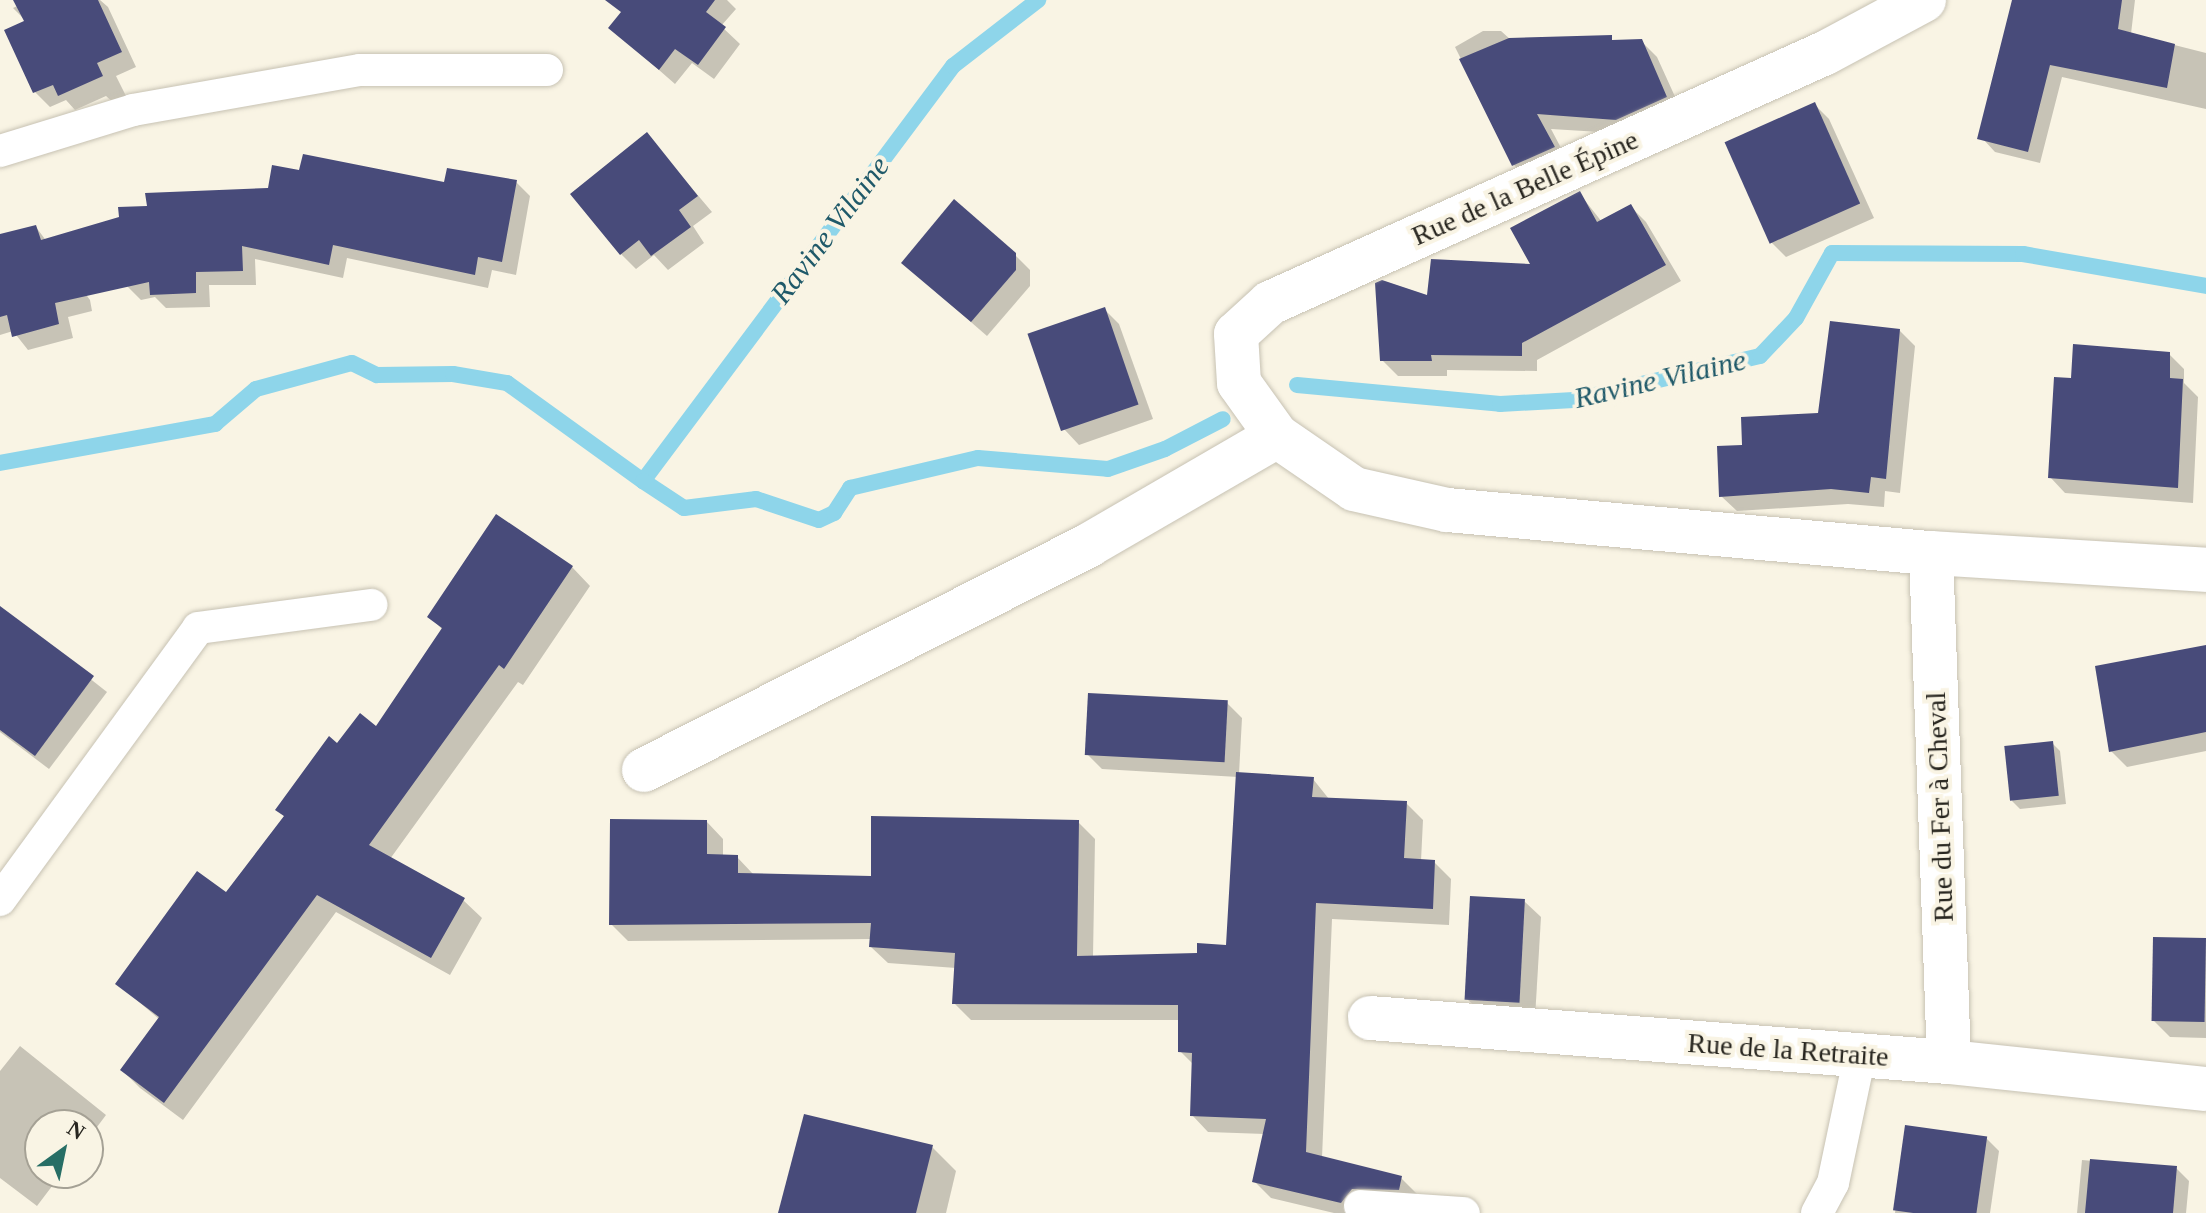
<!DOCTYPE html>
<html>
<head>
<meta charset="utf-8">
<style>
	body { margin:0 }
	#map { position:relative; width:2206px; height:1213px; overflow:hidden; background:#f9f4e4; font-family:"Times New Roman",serif }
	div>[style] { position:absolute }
	.shadow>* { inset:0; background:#0003 }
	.stream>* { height:16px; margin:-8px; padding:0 8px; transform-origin:8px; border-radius:8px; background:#8ed5ea }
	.building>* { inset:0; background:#484b7a; transform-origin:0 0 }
	.roads { filter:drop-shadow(0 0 2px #c7c2b3) drop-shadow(0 0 2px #c7c2b3) }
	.service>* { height:32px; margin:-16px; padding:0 16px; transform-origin:16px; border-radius:16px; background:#fff }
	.minor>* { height:44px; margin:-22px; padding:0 22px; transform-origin:22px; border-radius:22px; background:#fff }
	span { translate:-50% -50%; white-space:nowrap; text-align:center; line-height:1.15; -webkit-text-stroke:8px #f9f4e4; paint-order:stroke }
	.street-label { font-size:28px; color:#27251f }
	.water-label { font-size:30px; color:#1f5969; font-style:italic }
	.north { position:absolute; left:24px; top:1109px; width:80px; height:80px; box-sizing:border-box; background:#f9f4e4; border:2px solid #a5a195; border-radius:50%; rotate:33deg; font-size:22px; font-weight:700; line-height:32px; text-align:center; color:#27251f }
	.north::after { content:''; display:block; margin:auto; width:28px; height:36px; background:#276e65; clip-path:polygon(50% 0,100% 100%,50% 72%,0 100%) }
</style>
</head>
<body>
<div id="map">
	<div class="shadow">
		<div style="clip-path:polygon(31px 0,100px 0,108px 7px,136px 67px,116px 76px,133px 110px,124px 112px,106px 96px,75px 110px,66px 100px,50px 107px,35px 92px,27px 22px,13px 8px)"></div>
		<div style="clip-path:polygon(621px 0,727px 0,736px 9px,721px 26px,740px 44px,714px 79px,692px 63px,675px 84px,611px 28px,627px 7px)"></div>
		<div style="clip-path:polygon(2013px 0,2135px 0,2131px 34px,2206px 53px,2206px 109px,2062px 77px,2040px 163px,1995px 152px,1983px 139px)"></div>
		<div style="clip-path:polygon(1483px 31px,1501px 31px,1511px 40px,1641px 41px,1657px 57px,1682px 112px,1633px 134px,1551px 129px,1569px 163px,1530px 181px,1514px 165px,1455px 47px)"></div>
		<div style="clip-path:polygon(1814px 104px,1829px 119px,1874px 218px,1786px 257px,1771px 242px)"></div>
		<div style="clip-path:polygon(647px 135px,712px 212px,693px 226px,704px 243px,668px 270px,654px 255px,636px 269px,621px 254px)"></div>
		<div style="clip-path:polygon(300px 172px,446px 185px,516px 182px,530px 196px,516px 275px,492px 270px,488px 288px,347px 258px,343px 278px,255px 259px,256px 285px,209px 285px,210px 307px,166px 308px,155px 297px,141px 300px,127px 286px,149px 208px,270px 190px)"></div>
		<div style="clip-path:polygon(1579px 193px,1602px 222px,1630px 206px,1646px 222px,1681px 281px,1537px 360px,1537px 371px,1447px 370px,1447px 376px,1398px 376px,1382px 360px,1428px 298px,1534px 266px,1513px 229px)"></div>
		<div style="clip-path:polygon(36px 227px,90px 300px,92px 311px,68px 317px,73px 338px,28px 350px,13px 331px,0 335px,0 236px)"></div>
		<div style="clip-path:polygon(1014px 254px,1030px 270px,1030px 286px,987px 336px,903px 263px)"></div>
		<div style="clip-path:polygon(1104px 309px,1119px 324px,1153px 419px,1079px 445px,1064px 429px)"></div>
		<div style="clip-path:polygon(1899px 330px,1915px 346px,1900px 493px,1885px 491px,1884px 507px,1848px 504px,1737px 511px,1721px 496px,1744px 447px,1819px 415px)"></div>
		<div style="clip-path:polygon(2169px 354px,2184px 369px,2184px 383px,2198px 397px,2193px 503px,2065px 493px,2050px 477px,2072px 381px)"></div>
		<div style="clip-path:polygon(572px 567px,590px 586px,523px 685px,518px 682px,390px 859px,463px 900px,482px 918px,450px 975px,336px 912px,183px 1120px,140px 1088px,122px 1070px,159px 1019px,118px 984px,227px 895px,286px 818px,278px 810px,338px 746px,377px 728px,443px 630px,430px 617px)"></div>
		<div style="clip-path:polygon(0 608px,107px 692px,49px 769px,0 732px)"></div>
		<div style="clip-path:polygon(2206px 647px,2206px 751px,2127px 767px,2111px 751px)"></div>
		<div style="clip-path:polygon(1227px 703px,1242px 718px,1239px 774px,1313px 779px,1329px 799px,1406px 803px,1423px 820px,1421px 861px,1434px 862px,1451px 879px,1449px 925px,1332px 919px,1322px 1158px,1401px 1178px,1418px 1195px,1363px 1213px,1334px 1213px,1271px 1198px,1254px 1181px,1265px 1134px,1208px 1132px,1192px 1115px,1193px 1064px,1180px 1051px,1180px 1020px,971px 1020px,954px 1003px,956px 968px,888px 963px,871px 947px,872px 939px,628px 941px,611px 924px,707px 822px,723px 839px,723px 857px,737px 857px,753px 874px,872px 878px,1078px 822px,1095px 839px,1093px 957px,1199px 955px,1228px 947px,1238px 777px,1102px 769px,1087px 754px)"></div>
		<div style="clip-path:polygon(2052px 743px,2060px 751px,2066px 804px,2020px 809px,2012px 801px)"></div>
		<div style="clip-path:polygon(1524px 901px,1541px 917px,1535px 1018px,1484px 1015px,1467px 999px)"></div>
		<div style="clip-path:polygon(2206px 939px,2206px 1038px,2170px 1037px,2153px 1020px)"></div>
		<div style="clip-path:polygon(20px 1046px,106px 1115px,88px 1139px,88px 1125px,40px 1125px,40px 1173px,62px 1173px,37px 1206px,0 1178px,0 1071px)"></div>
		<div style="clip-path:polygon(1907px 1128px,1986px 1138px,1999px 1151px,1990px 1213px,1895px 1213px)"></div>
		<div style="clip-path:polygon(932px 1147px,956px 1171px,946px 1213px,780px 1213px)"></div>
		<div style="clip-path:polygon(2082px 1160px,2176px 1168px,2189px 1181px,2186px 1213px,2077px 1213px)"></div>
	</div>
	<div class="stream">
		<div style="left:1297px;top:385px;width:204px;rotate:5.3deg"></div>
		<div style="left:1500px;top:404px;width:74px;rotate:-3.1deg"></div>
		<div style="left:1574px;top:400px;width:191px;rotate:-13.3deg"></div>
		<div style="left:1760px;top:356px;width:52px;rotate:-46.5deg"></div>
		<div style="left:1796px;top:318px;width:74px;rotate:-61deg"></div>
		<div style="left:1832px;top:253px;width:191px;rotate:0.3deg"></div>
		<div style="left:2023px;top:254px;width:186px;rotate:9.9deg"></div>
		<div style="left:0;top:463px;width:219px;rotate:-10.3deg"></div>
		<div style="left:215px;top:424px;width:54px;rotate:-40.5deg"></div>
		<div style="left:256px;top:389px;width:99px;rotate:-15.2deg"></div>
		<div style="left:352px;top:363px;width:28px;rotate:26deg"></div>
		<div style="left:377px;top:375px;width:76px;rotate:-0.8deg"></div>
		<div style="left:453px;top:374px;width:55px;rotate:9.5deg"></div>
		<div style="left:507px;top:383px;width:168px;rotate:35.8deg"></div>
		<div style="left:643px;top:481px;width:518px;rotate:-53.24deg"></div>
		<div style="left:953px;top:66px;width:108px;rotate:-37.8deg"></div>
		<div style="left:643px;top:481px;width:49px;rotate:33.4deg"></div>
		<div style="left:684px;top:508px;width:73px;rotate:-7.1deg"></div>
		<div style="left:756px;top:499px;width:66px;rotate:18.4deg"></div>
		<div style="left:819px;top:520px;width:17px;rotate:-25deg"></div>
		<div style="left:834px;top:513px;width:30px;rotate:-57deg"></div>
		<div style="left:850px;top:488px;width:131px;rotate:-13.2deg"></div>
		<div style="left:978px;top:458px;width:130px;rotate:4.8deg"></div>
		<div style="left:1108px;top:469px;width:60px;rotate:-19.3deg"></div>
		<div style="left:1165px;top:449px;width:65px;rotate:-27.3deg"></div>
	</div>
	<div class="building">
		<div style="clip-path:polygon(13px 0,98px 0,122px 52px,97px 63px,103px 76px,58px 96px,53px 85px,33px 93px,4px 30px,24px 21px)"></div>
		<div style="clip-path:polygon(605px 0,715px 0,706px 12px,726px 27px,698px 65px,675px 49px,659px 70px,608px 28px,621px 12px)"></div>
		<div style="clip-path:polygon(2012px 0,2122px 0,2118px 29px,2175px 44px,2167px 88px,2050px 65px,2028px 152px,1977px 139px)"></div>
		<div style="clip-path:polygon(1612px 35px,1612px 40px,1642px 39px,1667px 97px,1616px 120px,1537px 114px,1555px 147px,1512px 166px,1459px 59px,1509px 38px)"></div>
		<div style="left:1815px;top:102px;width:111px;height:99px;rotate:66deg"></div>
		<div style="clip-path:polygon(647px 132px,698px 196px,679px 210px,691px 227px,651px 256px,639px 240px,620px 255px,570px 194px)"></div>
		<div style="clip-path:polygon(303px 154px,444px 182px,447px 168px,517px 180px,502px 262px,478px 257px,475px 275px,333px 245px,329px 265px,242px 246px,243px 271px,196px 272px,196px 293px,150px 295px,149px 282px,55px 303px,59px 324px,12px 337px,7px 315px,0 317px,0 234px,36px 225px,41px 240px,119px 217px,118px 207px,147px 206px,145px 193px,268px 188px,272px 165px,299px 170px)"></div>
		<div style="clip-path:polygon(1580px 191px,1597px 222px,1631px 204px,1666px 265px,1522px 343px,1522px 356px,1431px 355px,1432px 361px,1380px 361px,1375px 283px,1382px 280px,1427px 295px,1431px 259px,1530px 264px,1510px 228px)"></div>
		<div style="clip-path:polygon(954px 199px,1016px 253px,1016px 270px,971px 322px,901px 263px)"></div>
		<div style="left:1105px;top:307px;width:103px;height:82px;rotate:71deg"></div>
		<div style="clip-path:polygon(1830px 321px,1900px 329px,1886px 479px,1871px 477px,1869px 493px,1831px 489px,1719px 497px,1717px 446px,1742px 445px,1741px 417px,1818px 413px)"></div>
		<div style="clip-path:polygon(2073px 344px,2170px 352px,2170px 378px,2183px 379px,2178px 488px,2048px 478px,2054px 377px,2071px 378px)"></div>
		<div style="clip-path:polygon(496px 514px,573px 566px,504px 669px,499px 665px,369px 845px,465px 898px,431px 958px,317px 895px,164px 1103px,120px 1070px,159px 1017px,115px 984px,197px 871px,226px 892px,284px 816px,275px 810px,329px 736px,337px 743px,360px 713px,376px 726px,442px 628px,427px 617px)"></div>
		<div style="clip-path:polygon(0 606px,94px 676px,35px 756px,0 730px)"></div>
		<div style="clip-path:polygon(2206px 645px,2206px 732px,2109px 752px,2095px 666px)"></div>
		<div style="left:1088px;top:693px;width:140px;height:62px;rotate:3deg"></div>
		<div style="left:2053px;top:741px;width:55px;height:49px;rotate:84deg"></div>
		<div style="clip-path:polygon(1236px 772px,1314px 777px,1312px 797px,1407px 801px,1404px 858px,1435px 860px,1433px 909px,1316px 903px,1306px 1152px,1402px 1176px,1399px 1190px,1352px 1189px,1341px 1203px,1252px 1182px,1266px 1119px,1190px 1116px,1192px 1053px,1178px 1052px,1178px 1005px,952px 1004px,955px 953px,869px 947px,871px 923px,609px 925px,610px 819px,707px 820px,707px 854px,738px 855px,738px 873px,871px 876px,871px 816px,1079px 820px,1077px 956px,1197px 953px,1197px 943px,1226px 945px)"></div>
		<div style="left:1470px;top:896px;width:55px;height:104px;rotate:3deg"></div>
		<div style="left:2153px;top:937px;width:53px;height:84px;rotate:1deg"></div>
		<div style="clip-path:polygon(804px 1114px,933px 1145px,916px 1213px,778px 1213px)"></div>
		<div style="left:1905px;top:1125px;width:83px;height:86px;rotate:8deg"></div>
		<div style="clip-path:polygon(2090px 1159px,2177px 1166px,2173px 1213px,2085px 1213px)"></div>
	</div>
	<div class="roads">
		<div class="service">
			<div style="left:0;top:151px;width:139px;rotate:-17.1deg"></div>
			<div style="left:133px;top:110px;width:230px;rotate:-10deg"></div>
			<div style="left:360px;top:70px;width:187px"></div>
			<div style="left:0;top:900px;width:336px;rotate:-53.9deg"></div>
			<div style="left:198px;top:628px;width:175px;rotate:-7.6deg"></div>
			<div style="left:1360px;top:1206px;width:104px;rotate:3.9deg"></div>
			<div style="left:1817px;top:1213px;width:34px;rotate:-62deg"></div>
			<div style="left:1833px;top:1183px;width:131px;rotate:-78.1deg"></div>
		</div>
		<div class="minor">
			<div style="left:1924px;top:0;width:112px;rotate:151.8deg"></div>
			<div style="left:1825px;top:53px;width:609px;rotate:155.75deg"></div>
			<div style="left:1270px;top:303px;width:46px;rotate:137.6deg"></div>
			<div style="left:1236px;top:334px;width:49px;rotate:86.5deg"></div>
			<div style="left:1239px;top:383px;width:65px;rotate:54.4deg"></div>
			<div style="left:1277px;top:436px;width:93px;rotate:34.5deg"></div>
			<div style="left:1354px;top:489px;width:95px;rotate:12.7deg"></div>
			<div style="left:1447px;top:510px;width:486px;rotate:5.1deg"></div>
			<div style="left:1931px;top:553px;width:276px;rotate:3.5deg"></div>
			<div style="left:1931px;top:553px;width:509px;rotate:87.97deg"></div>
			<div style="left:644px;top:770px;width:499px;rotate:-26.8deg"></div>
			<div style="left:1089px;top:545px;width:217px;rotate:-30.1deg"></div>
			<div style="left:1370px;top:1018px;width:581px;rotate:4.35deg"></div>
			<div style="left:1949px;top:1062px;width:258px;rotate:6deg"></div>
		</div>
	</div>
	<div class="street-label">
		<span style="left:1525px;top:188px;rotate:-24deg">Rue de la Belle Épine</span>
		<span style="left:1940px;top:807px;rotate:-92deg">Rue du Fer à Cheval</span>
		<span style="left:1788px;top:1050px;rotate:4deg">Rue de la Retraite</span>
	</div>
	<div class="water-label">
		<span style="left:830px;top:230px;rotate:-53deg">Ravine Vilaine</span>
		<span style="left:1660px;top:379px;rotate:-13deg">Ravine Vilaine</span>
	</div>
	<div class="north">N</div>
</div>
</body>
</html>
